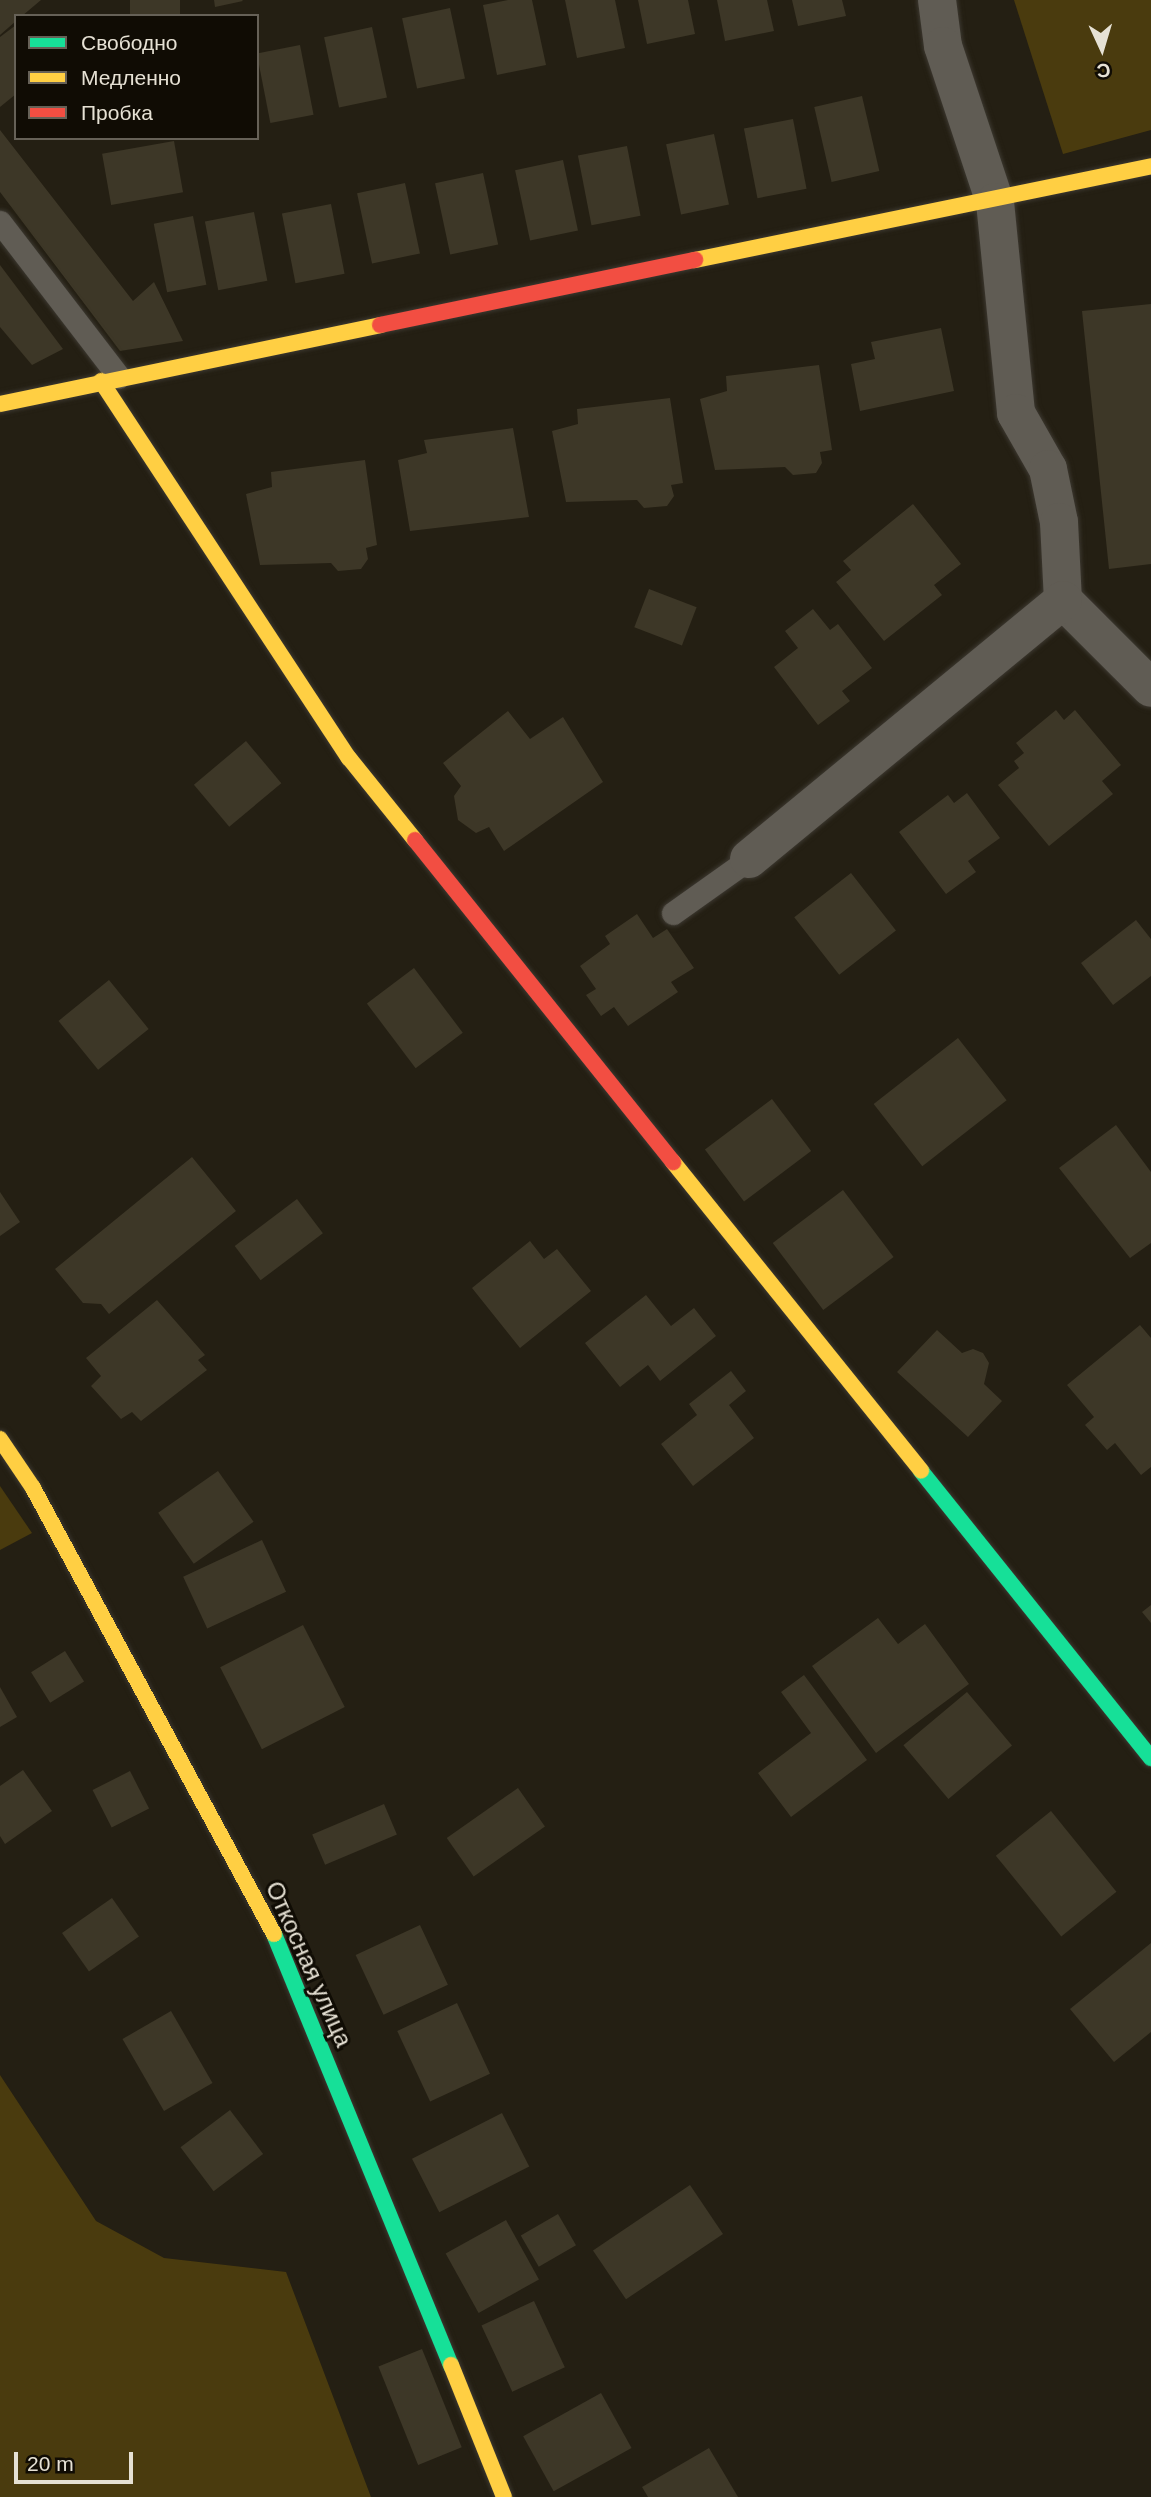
<!DOCTYPE html>
<html>
<head>
<meta charset="utf-8">
<style>
	body { margin:0 }
	#map { position:relative; width:1151px; height:2497px; overflow:hidden; background:#241f13; font-family:Arial,sans-serif }
	div>[style] { position:absolute }
	.green>* { inset:0; background:#4a3b0e }
	.building>* { inset:0; background:#3d3727; transform-origin:0 0 }
	.roads { filter:drop-shadow(0 0 2px #3c3830) drop-shadow(0 0 2px #3c3830) }
	.lane>* { height:23px; margin:-11.5px; padding:0 11.5px; transform-origin:11.5px; border-radius:11.5px; background:#605c54 }
	.street>* { height:38px; margin:-19px; padding:0 19px; transform-origin:19px; border-radius:19px; background:#605c54 }
	.fast>* { height:16px; margin:-8px; padding:0 8px; transform-origin:8px; border-radius:8px; background:#16e098 }
	.slow>* { height:16px; margin:-8px; padding:0 8px; transform-origin:8px; border-radius:8px; background:#ffcf43 }
	.jam>* { height:16px; margin:-8px; padding:0 8px; transform-origin:8px; border-radius:8px; background:#f24e42 }
	span { translate:-50% -50%; white-space:nowrap; text-align:center; line-height:1.15; -webkit-text-stroke:6px #100c04; paint-order:stroke }
	.street-label { font-size:24px; color:#e6e1d4 }
	.legend { position:absolute; left:14px; top:14px; width:245px; height:126px; box-sizing:border-box; background:#100c04; border:2px solid #666157; margin:0; padding:9px 12px; list-style:none; font-size:21px; color:#e6e1d4 }
	.legend li { display:flex; align-items:center; gap:14px; height:35px }
	.legend b { width:35px; border:2px solid #666157 }
	.north { position:absolute; left:1067px; top:14px; width:70px; height:70px; -webkit-text-stroke:5px #100c04; paint-order:stroke; rotate:176deg; font-size:19px; font-weight:700; line-height:28px; text-align:center; color:#e6e1d4 }
	.north::after { content:''; display:block; margin:auto; width:24px; height:32px; background:#e6e1d4; clip-path:polygon(50% 0,100% 100%,50% 72%,0 100%) }
	.scale { position:absolute; left:14px; top:2452px; width:119px; height:32px; box-sizing:border-box; border:4px solid #e6e1d4; border-top:0; padding-left:9px; font-size:21px; line-height:24px; white-space:nowrap; color:#e6e1d4; -webkit-text-stroke:5px #100c04; paint-order:stroke }
</style>
</head>
<body>
<div id="map">
	<div class="green">
		<div style="clip-path:polygon(1014px 0,1151px 0,1151px 130px,1063px 154px)"></div>
		<div style="clip-path:polygon(0 1486px,32px 1533px,0 1550px)"></div>
		<div style="clip-path:polygon(0 2075px,96px 2221px,164px 2258px,286px 2272px,371px 2497px,0 2497px)"></div>
	</div>
	<div class="building">
		<div style="clip-path:polygon(0 0,41px 0,22px 16px,16px 16px,16px 21px,0 35px)"></div>
		<div style="left:130px;top:0;width:50px;height:16px"></div>
		<div style="clip-path:polygon(214px 0,242px 0,243px 1px,215px 7px)"></div>
		<div style="clip-path:polygon(508px 0,532px 0,546px 65px,497px 75px,483px 5px)"></div>
		<div style="clip-path:polygon(565px 0,615px 0,625px 48px,577px 58px)"></div>
		<div style="clip-path:polygon(638px 0,688px 0,695px 34px,647px 44px)"></div>
		<div style="clip-path:polygon(717px 0,767px 0,774px 31px,725px 41px)"></div>
		<div style="clip-path:polygon(792px 0,842px 0,846px 16px,798px 26px)"></div>
		<div style="left:450px;top:8px;width:72px;height:49px;rotate:78deg"></div>
		<div style="clip-path:polygon(16px 25px,16px 94px,0 107px,0 37px)"></div>
		<div style="left:372px;top:27px;width:72px;height:49px;rotate:78deg"></div>
		<div style="left:300px;top:45px;width:71px;height:44px;rotate:79deg"></div>
		<div style="left:862px;top:96px;width:77px;height:49px;rotate:77deg"></div>
		<div style="left:793px;top:119px;width:71px;height:50px;rotate:79deg"></div>
		<div style="clip-path:polygon(0 130px,133px 301px,154px 282px,183px 341px,120px 351px,0 192px)"></div>
		<div style="left:714px;top:134px;width:72px;height:49px;rotate:78deg"></div>
		<div style="left:174px;top:141px;width:52px;height:73px;rotate:80deg"></div>
		<div style="left:627px;top:146px;width:71px;height:50px;rotate:79deg"></div>
		<div style="left:563px;top:160px;width:72px;height:49px;rotate:78deg"></div>
		<div style="left:483px;top:173px;width:73px;height:49px;rotate:78deg"></div>
		<div style="left:405px;top:183px;width:72px;height:49px;rotate:78deg"></div>
		<div style="left:331px;top:204px;width:71px;height:50px;rotate:79deg"></div>
		<div style="left:254px;top:212px;width:70px;height:50px;rotate:79deg"></div>
		<div style="left:193px;top:216px;width:70px;height:40px;rotate:79deg"></div>
		<div style="clip-path:polygon(0 265px,63px 349px,32px 365px,0 327px)"></div>
		<div style="clip-path:polygon(1151px 304px,1151px 564px,1109px 569px,1082px 311px)"></div>
		<div style="clip-path:polygon(941px 328px,954px 391px,860px 411px,851px 364px,875px 359px,871px 342px)"></div>
		<div style="clip-path:polygon(819px 365px,832px 450px,820px 452px,822px 463px,816px 473px,793px 475px,785px 467px,715px 470px,700px 399px,727px 391px,726px 376px)"></div>
		<div style="clip-path:polygon(670px 398px,683px 483px,671px 485px,674px 496px,667px 506px,644px 508px,637px 500px,566px 502px,552px 431px,578px 424px,577px 409px)"></div>
		<div style="clip-path:polygon(513px 428px,529px 517px,410px 531px,398px 460px,427px 453px,424px 440px)"></div>
		<div style="clip-path:polygon(365px 460px,377px 545px,366px 548px,368px 559px,361px 569px,338px 571px,331px 563px,260px 565px,246px 494px,272px 487px,271px 472px)"></div>
		<div style="clip-path:polygon(913px 504px,961px 564px,934px 585px,942px 595px,884px 641px,836px 582px,851px 570px,843px 561px)"></div>
		<div style="left:649px;top:589px;width:51px;height:41px;rotate:21deg"></div>
		<div style="clip-path:polygon(813px 609px,830px 630px,838px 624px,872px 668px,842px 691px,850px 701px,818px 725px,774px 667px,798px 648px,785px 631px)"></div>
		<div style="clip-path:polygon(1056px 710px,1064px 720px,1075px 710px,1121px 765px,1102px 781px,1113px 794px,1049px 846px,998px 785px,1019px 768px,1014px 761px,1024px 753px,1016px 743px)"></div>
		<div style="clip-path:polygon(508px 711px,530px 739px,563px 717px,603px 782px,504px 851px,489px 827px,476px 833px,458px 820px,454px 796px,461px 786px,443px 763px)"></div>
		<div style="left:246px;top:741px;width:55px;height:68px;rotate:50deg"></div>
		<div style="clip-path:polygon(967px 793px,1000px 838px,968px 861px,976px 872px,946px 894px,899px 832px,948px 795px,954px 803px)"></div>
		<div style="left:851px;top:873px;width:73px;height:72px;rotate:52deg"></div>
		<div style="clip-path:polygon(637px 914px,653px 938px,667px 929px,694px 968px,671px 982px,678px 992px,628px 1026px,614px 1007px,601px 1016px,586px 995px,596px 989px,580px 966px,610px 944px,605px 936px)"></div>
		<div style="clip-path:polygon(1136px 920px,1151px 939px,1151px 976px,1113px 1005px,1081px 963px)"></div>
		<div style="left:414px;top:968px;width:81px;height:59px;rotate:53deg"></div>
		<div style="left:109px;top:980px;width:63px;height:65px;rotate:51deg"></div>
		<div style="left:958px;top:1038px;width:79px;height:107px;rotate:52deg"></div>
		<div style="left:772px;top:1099px;width:65px;height:84px;rotate:53deg"></div>
		<div style="clip-path:polygon(1116px 1125px,1151px 1172px,1151px 1243px,1130px 1258px,1059px 1168px)"></div>
		<div style="clip-path:polygon(192px 1157px,236px 1211px,109px 1314px,101px 1304px,83px 1303px,55px 1269px)"></div>
		<div style="left:843px;top:1190px;width:84px;height:88px;rotate:53deg"></div>
		<div style="clip-path:polygon(0 1192px,20px 1222px,0 1236px)"></div>
		<div style="left:297px;top:1199px;width:43px;height:78px;rotate:53deg"></div>
		<div style="clip-path:polygon(530px 1241px,544px 1259px,557px 1249px,591px 1291px,520px 1348px,472px 1288px)"></div>
		<div style="clip-path:polygon(646px 1295px,671px 1326px,694px 1308px,716px 1336px,660px 1381px,648px 1365px,620px 1387px,585px 1343px)"></div>
		<div style="clip-path:polygon(157px 1300px,205px 1355px,198px 1360px,207px 1370px,141px 1421px,132px 1412px,121px 1419px,91px 1386px,101px 1376px,86px 1358px)"></div>
		<div style="clip-path:polygon(1140px 1325px,1151px 1338px,1151px 1467px,1141px 1475px,1115px 1443px,1107px 1450px,1085px 1425px,1094px 1417px,1067px 1385px)"></div>
		<div style="clip-path:polygon(937px 1330px,962px 1353px,973px 1349px,983px 1353px,989px 1363px,984px 1384px,1002px 1401px,968px 1437px,897px 1372px)"></div>
		<div style="clip-path:polygon(731px 1371px,746px 1391px,729px 1405px,754px 1438px,693px 1486px,661px 1444px,697px 1415px,689px 1404px)"></div>
		<div style="left:218px;top:1471px;width:62px;height:73px;rotate:55deg"></div>
		<div style="left:262px;top:1540px;width:57px;height:87px;rotate:65deg"></div>
		<div style="clip-path:polygon(1151px 1605px,1151px 1623px,1142px 1612px)"></div>
		<div style="clip-path:polygon(878px 1618px,898px 1644px,925px 1624px,969px 1684px,876px 1753px,812px 1666px)"></div>
		<div style="left:303px;top:1625px;width:92px;height:93px;rotate:63deg"></div>
		<div style="left:65px;top:1651px;width:36px;height:40px;rotate:58deg"></div>
		<div style="clip-path:polygon(804px 1675px,867px 1760px,791px 1817px,758px 1773px,811px 1733px,781px 1692px)"></div>
		<div style="clip-path:polygon(0 1687px,17px 1717px,0 1727px)"></div>
		<div style="left:967px;top:1692px;width:70px;height:83px;rotate:50deg"></div>
		<div style="clip-path:polygon(23px 1770px,52px 1811px,5px 1844px,0 1836px,0 1786px)"></div>
		<div style="left:130px;top:1771px;width:42px;height:42px;rotate:63deg"></div>
		<div style="left:518px;top:1788px;width:47px;height:87px;rotate:55deg"></div>
		<div style="left:384px;top:1804px;width:33px;height:78px;rotate:67deg"></div>
		<div style="left:1051px;top:1811px;width:104px;height:71px;rotate:51deg"></div>
		<div style="left:112px;top:1898px;width:47px;height:61px;rotate:55deg"></div>
		<div style="left:420px;top:1925px;width:66px;height:71px;rotate:65deg"></div>
		<div style="clip-path:polygon(1151px 1943px,1151px 2032px,1114px 2062px,1070px 2009px)"></div>
		<div style="left:457px;top:2003px;width:78px;height:66px;rotate:65deg"></div>
		<div style="left:171px;top:2011px;width:83px;height:56px;rotate:60deg"></div>
		<div style="left:230px;top:2110px;width:55px;height:62px;rotate:53deg"></div>
		<div style="left:502px;top:2113px;width:60px;height:101px;rotate:63deg"></div>
		<div style="left:690px;top:2185px;width:59px;height:117px;rotate:56deg"></div>
		<div style="left:558px;top:2214px;width:36px;height:43px;rotate:60deg"></div>
		<div style="left:506px;top:2220px;width:68px;height:69px;rotate:61deg"></div>
		<div style="left:534px;top:2301px;width:73px;height:58px;rotate:65deg"></div>
		<div style="left:422px;top:2349px;width:106px;height:47px;rotate:68deg"></div>
		<div style="left:601px;top:2393px;width:63px;height:89px;rotate:61deg"></div>
		<div style="clip-path:polygon(709px 2448px,738px 2497px,648px 2497px,642px 2487px)"></div>
	</div>
	<div class="roads">
		<div class="lane">
			<div style="left:0;top:222px;width:195px;rotate:52.5deg"></div>
			<div style="left:673px;top:913px;width:93px;rotate:-35.4deg"></div>
		</div>
		<div class="street">
			<div style="left:937px;top:0;width:46px;rotate:82.6deg"></div>
			<div style="left:943px;top:46px;width:164px;rotate:71.6deg"></div>
			<div style="left:995px;top:202px;width:212px;rotate:84.3deg"></div>
			<div style="left:1016px;top:413px;width:64px;rotate:60.3deg"></div>
			<div style="left:1048px;top:469px;width:54px;rotate:78.3deg"></div>
			<div style="left:1059px;top:522px;width:78px;rotate:87.1deg"></div>
			<div style="left:1063px;top:600px;width:124px;rotate:45deg"></div>
			<div style="left:749px;top:859px;width:407px;rotate:-39.5deg"></div>
		</div>
		<div class="fast">
			<div style="left:921px;top:1471px;width:368px;rotate:51.3deg"></div>
			<div style="left:274px;top:1934px;width:466px;rotate:67.7deg"></div>
		</div>
		<div class="slow">
			<div style="left:695px;top:260px;width:466px;rotate:-11.6deg"></div>
			<div style="left:101px;top:381px;width:451px;rotate:56.7deg"></div>
			<div style="left:349px;top:758px;width:105px;rotate:51.2deg"></div>
			<div style="left:0;top:404px;width:388px;rotate:-11.7deg"></div>
			<div style="left:673px;top:1162px;width:396px;rotate:51.2deg"></div>
			<div style="left:0;top:1439px;width:59px;rotate:56deg"></div>
			<div style="left:33px;top:1488px;width:507px;rotate:61.62deg"></div>
			<div style="left:451px;top:2365px;width:142px;rotate:68.1deg"></div>
		</div>
		<div class="jam">
			<div style="left:380px;top:325px;width:322px;rotate:-11.7deg"></div>
			<div style="left:415px;top:840px;width:413px;rotate:51.3deg"></div>
		</div>
	</div>
	<div class="street-label">
		<span style="left:309px;top:1964px;rotate:66deg">Откосная улица</span>
	</div>
	<ul class="legend">
	<li><b style="height:9px;background:#16e098"></b>Свободно</li>
	<li><b style="height:9px;background:#ffcf43"></b>Медленно</li>
	<li><b style="height:9px;background:#f24e42"></b>Пробка</li>
	</ul>
	<div class="north">С</div>
	<div class="scale">20 m</div>
</div>
</body>
</html>
